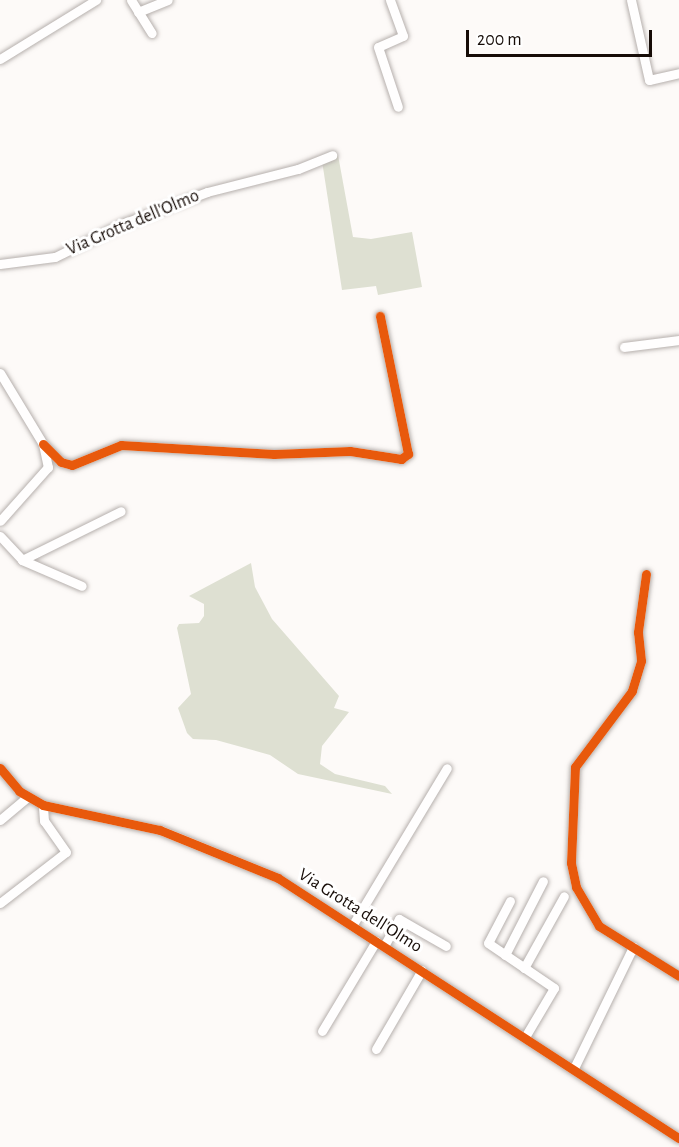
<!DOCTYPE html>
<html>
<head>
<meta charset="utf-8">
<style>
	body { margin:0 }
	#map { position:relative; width:679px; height:1147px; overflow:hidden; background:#fdfaf8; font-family:"Alegreya Sans",sans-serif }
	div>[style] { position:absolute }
	.green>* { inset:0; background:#dee0d2 }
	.roads { filter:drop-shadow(0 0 2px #b6b0ad) drop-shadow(0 0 2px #b6b0ad) }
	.minor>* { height:9px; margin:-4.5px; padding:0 4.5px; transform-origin:4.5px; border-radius:4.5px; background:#fffefe }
	.cycleway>* { height:9px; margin:-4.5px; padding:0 4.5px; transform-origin:4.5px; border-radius:4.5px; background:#e8590c }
	span { translate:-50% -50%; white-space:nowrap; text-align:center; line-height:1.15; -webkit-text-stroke:6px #fff; paint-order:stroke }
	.street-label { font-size:18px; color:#160c07 }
	.scale { position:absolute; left:466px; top:30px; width:186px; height:27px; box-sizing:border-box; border:3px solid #160c07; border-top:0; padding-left:8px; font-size:18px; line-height:21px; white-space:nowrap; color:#160c07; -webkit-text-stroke:4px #fff; paint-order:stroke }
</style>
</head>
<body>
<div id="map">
	<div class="green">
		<div style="clip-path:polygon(338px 155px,353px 237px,371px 239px,412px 232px,422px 287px,378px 295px,376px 286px,342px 290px,322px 161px)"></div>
		<div style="clip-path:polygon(251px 563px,255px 587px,272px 619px,339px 696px,334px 708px,349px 712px,322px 746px,320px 764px,335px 774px,385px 786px,392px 794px,298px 774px,270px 755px,216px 740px,193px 739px,187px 733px,178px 708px,191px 694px,177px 628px,179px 624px,199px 623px,204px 616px,204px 604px,189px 596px)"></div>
	</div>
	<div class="roads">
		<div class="minor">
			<div style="left:131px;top:0;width:39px;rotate:58deg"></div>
			<div style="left:390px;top:0;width:38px;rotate:70deg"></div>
			<div style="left:403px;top:36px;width:27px;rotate:156deg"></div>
			<div style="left:378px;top:47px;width:63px;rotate:71.6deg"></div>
			<div style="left:631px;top:0;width:82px;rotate:77.3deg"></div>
			<div style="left:649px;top:80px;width:31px;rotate:-13deg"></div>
			<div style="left:138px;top:12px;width:32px;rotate:-22deg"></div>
			<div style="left:0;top:59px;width:113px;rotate:-31.6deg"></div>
			<div style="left:0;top:264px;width:55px;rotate:-7.3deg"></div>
			<div style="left:55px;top:257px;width:75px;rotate:-26.2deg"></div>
			<div style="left:122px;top:224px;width:91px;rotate:-20.6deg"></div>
			<div style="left:207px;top:192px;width:94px;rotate:-14.2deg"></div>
			<div style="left:298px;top:169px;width:37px;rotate:-22deg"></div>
			<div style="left:624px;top:347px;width:55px;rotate:-7.3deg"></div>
			<div style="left:0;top:373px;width:83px;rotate:58.8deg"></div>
			<div style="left:43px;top:444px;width:24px;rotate:78deg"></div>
			<div style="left:48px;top:467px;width:72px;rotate:131.6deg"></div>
			<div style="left:43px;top:444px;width:25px;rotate:45deg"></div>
			<div style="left:61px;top:462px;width:11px;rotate:15deg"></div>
			<div style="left:72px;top:465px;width:53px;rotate:-22.2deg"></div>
			<div style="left:121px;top:445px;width:153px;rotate:3.4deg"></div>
			<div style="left:274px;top:454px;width:76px;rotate:-2.3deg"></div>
			<div style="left:350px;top:451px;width:52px;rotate:8.9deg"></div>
			<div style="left:401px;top:459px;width:9px;rotate:-36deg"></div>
			<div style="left:408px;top:454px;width:141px;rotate:-101.5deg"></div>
			<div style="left:0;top:536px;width:33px;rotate:47deg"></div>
			<div style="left:22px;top:560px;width:65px;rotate:23.4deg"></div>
			<div style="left:22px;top:560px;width:110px;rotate:-26.3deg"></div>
			<div style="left:646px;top:574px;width:59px;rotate:97.9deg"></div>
			<div style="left:638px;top:632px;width:29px;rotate:84deg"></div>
			<div style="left:641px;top:661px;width:31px;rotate:107deg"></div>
			<div style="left:632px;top:691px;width:95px;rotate:126.9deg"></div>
			<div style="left:575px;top:767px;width:96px;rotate:92.4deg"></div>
			<div style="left:571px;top:863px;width:25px;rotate:78deg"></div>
			<div style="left:576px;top:887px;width:45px;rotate:59.5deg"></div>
			<div style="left:599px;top:926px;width:94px;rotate:32deg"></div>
			<div style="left:0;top:768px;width:30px;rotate:50deg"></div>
			<div style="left:19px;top:791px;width:28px;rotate:30deg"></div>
			<div style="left:43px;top:805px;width:120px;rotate:12.1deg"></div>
			<div style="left:160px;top:830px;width:127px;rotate:22.1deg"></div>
			<div style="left:278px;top:878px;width:478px;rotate:33deg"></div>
			<div style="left:0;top:820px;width:35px;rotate:-40deg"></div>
			<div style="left:510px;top:901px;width:47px;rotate:117.6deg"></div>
			<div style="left:488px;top:943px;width:80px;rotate:34.3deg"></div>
			<div style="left:554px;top:988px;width:57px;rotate:120.6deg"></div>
			<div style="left:0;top:903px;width:83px;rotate:-37.7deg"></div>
			<div style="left:66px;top:852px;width:38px;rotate:-125deg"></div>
			<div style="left:44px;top:821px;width:16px;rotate:-94deg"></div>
			<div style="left:352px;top:926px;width:184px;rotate:-59deg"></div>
			<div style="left:384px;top:946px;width:31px;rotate:-61deg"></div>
			<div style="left:399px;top:919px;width:54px;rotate:29.9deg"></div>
			<div style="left:505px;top:955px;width:83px;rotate:-62.8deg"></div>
			<div style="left:524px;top:968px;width:82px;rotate:-60.9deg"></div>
			<div style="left:322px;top:1031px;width:105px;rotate:-59deg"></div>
			<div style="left:376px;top:1049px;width:91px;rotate:-59.8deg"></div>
			<div style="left:574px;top:1068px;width:135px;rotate:-64deg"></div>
		</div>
	</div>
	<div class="cycleway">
		<div style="left:43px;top:444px;width:25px;rotate:45deg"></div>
		<div style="left:61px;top:462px;width:11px;rotate:15deg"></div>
		<div style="left:72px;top:465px;width:53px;rotate:-22.2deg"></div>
		<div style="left:121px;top:445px;width:153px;rotate:3.4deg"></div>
		<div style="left:274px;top:454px;width:76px;rotate:-2.3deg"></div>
		<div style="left:350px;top:451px;width:52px;rotate:8.9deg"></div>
		<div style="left:401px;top:459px;width:9px;rotate:-36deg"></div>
		<div style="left:408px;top:454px;width:141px;rotate:-101.5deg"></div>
		<div style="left:646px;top:574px;width:59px;rotate:97.9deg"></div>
		<div style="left:638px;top:632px;width:29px;rotate:84deg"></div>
		<div style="left:641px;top:661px;width:31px;rotate:107deg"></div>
		<div style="left:632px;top:691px;width:95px;rotate:126.9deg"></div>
		<div style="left:575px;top:767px;width:96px;rotate:92.4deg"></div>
		<div style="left:571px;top:863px;width:25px;rotate:78deg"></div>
		<div style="left:576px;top:887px;width:45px;rotate:59.5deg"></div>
		<div style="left:599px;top:926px;width:94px;rotate:32deg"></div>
		<div style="left:0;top:768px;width:30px;rotate:50deg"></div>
		<div style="left:19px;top:791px;width:28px;rotate:30deg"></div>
		<div style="left:43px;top:805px;width:120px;rotate:12.1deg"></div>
		<div style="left:160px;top:830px;width:127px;rotate:22.1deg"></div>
		<div style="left:278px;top:878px;width:478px;rotate:33deg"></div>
	</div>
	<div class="street-label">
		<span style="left:133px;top:223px;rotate:-23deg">Via Grotta dell'Olmo</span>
		<span style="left:360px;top:911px;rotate:32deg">Via Grotta dell'Olmo</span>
	</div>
	<div class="scale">200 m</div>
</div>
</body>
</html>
